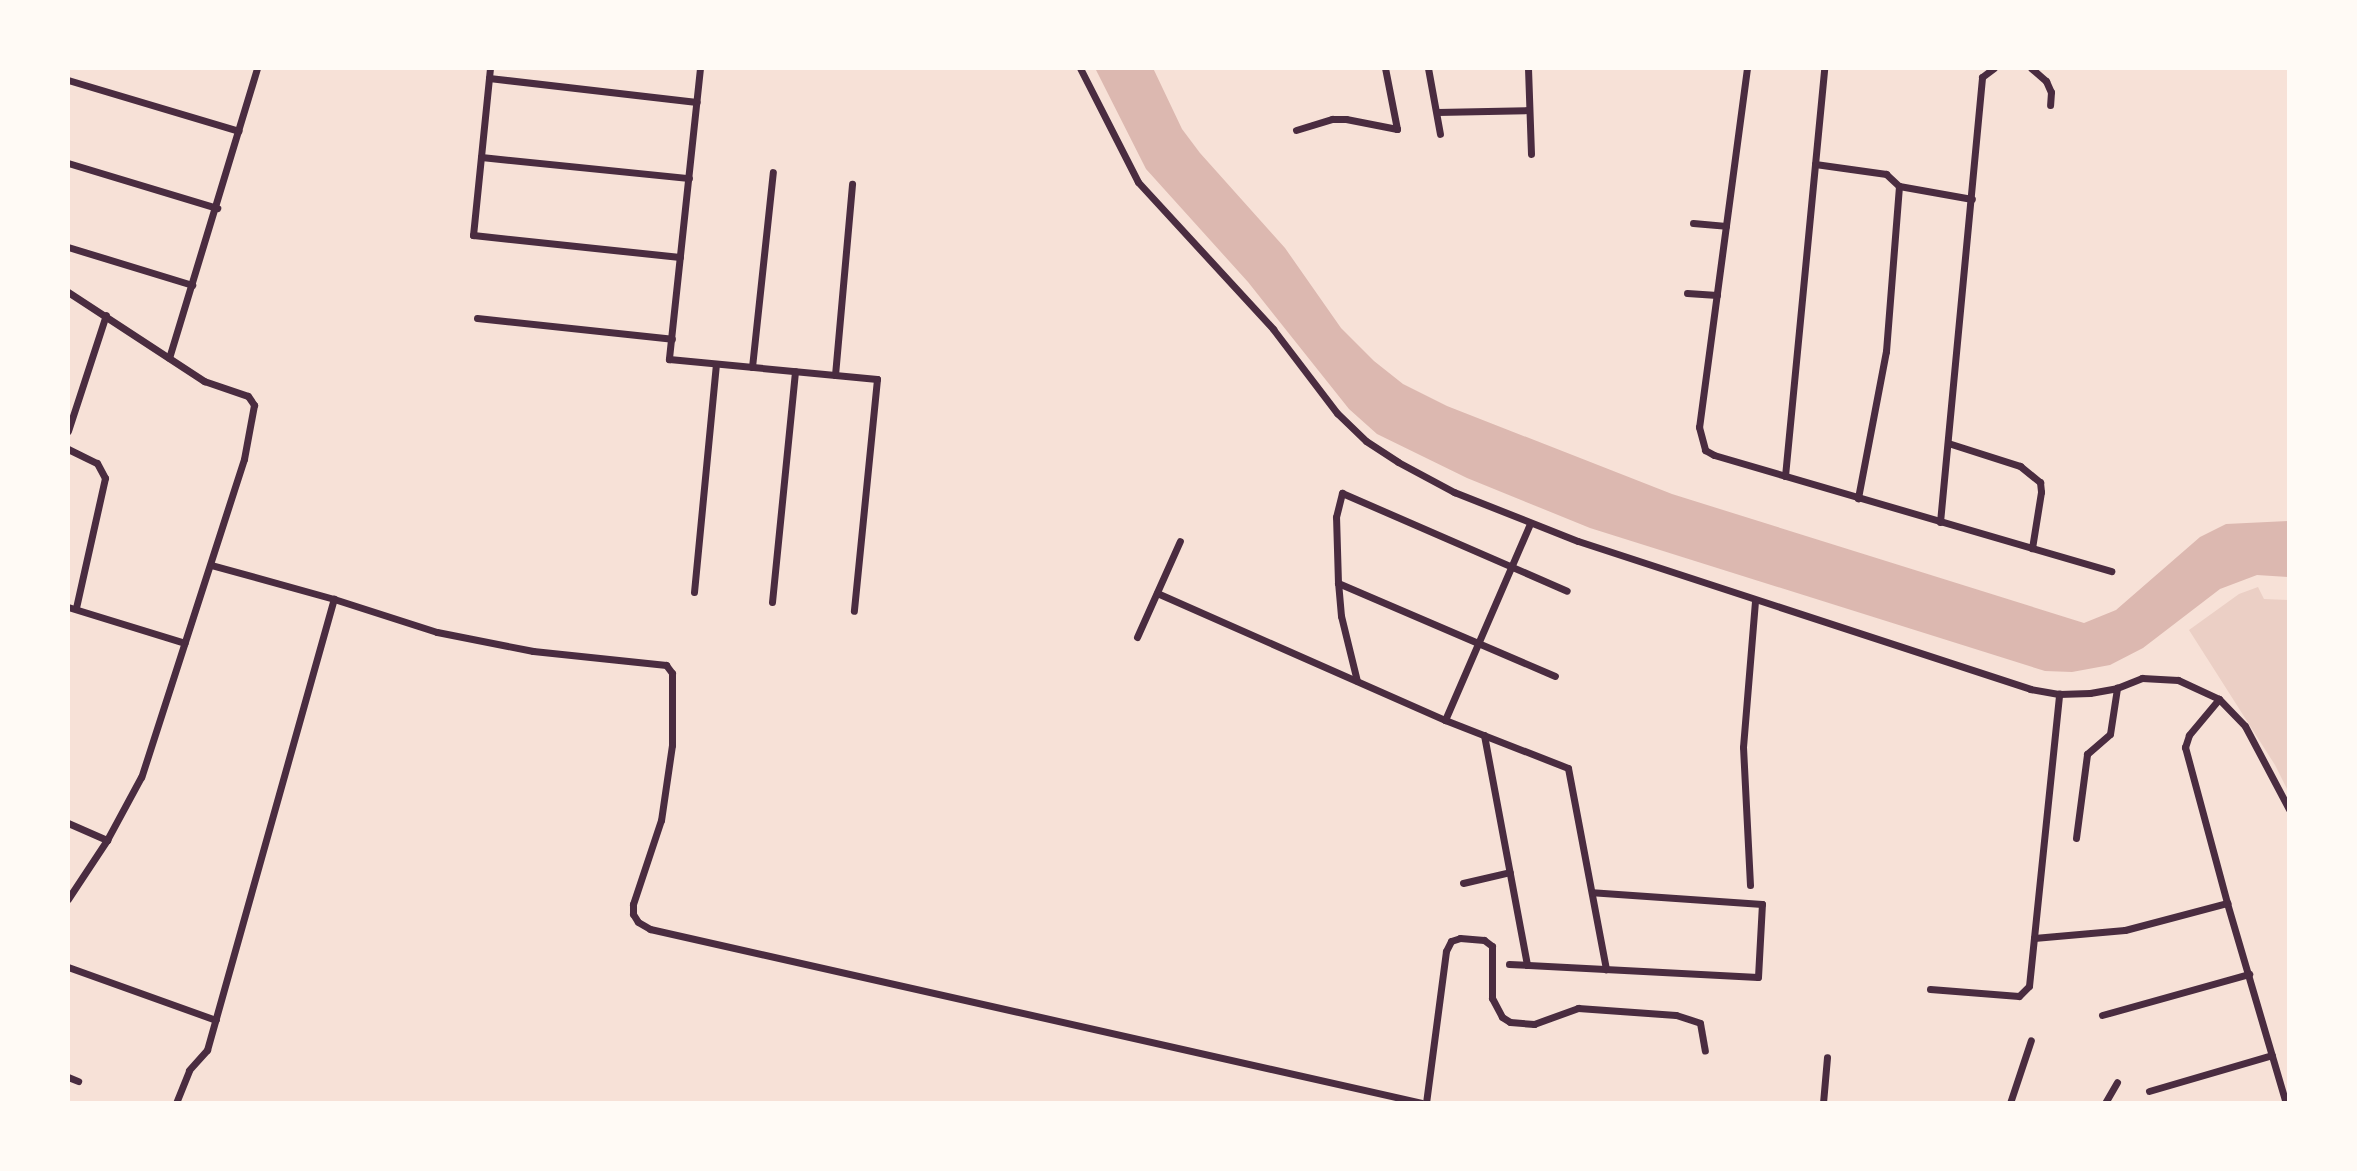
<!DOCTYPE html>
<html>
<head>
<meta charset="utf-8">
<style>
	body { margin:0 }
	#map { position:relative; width:2357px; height:1171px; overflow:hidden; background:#f7e1d7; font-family:Ubuntu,sans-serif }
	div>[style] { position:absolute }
	.green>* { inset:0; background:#ebcfc5 }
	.water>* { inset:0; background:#dcb8b0 }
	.minor>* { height:7px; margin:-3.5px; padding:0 3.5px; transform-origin:3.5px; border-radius:3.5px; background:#4a2c40 }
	span { translate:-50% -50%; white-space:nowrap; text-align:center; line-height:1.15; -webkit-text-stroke:5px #fffaf5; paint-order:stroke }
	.frame { position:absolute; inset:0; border:70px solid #fffaf5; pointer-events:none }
</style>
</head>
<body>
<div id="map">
	<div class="green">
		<div style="clip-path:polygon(2258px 587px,2264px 599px,2289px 600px,2289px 793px,2275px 765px,2189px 630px,2239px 594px)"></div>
	</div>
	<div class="water">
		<div style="clip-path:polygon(1095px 68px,1153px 68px,1182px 129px,1200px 153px,1285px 248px,1341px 328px,1374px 361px,1403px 384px,1447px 406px,1672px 494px,2084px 623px,2116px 610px,2200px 537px,2226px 524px,2289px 521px,2289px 577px,2257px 575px,2220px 589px,2143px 648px,2110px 665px,2072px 672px,2045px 671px,1590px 528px,1467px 478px,1377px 434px,1349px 409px,1248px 282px,1146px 169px)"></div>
	</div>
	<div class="minor">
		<div style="left:490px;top:68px;width:168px;rotate:95.8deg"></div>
		<div style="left:473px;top:235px;width:208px;rotate:6.1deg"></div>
		<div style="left:700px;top:68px;width:293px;rotate:96.1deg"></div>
		<div style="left:669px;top:359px;width:209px;rotate:5.5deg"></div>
		<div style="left:877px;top:379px;width:233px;rotate:95.7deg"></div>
		<div style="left:1080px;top:68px;width:128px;rotate:63deg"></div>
		<div style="left:1138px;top:182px;width:200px;rotate:47.4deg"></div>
		<div style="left:1273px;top:329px;width:106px;rotate:52.7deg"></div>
		<div style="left:1337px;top:413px;width:40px;rotate:44deg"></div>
		<div style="left:1366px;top:441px;width:38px;rotate:33deg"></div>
		<div style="left:1398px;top:462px;width:64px;rotate:28.2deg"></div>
		<div style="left:1454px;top:492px;width:133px;rotate:21.6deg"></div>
		<div style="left:1578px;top:541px;width:476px;rotate:18.1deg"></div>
		<div style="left:2030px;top:689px;width:29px;rotate:10deg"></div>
		<div style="left:2059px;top:694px;width:31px;rotate:-2deg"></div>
		<div style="left:2090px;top:693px;width:27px;rotate:-10deg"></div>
		<div style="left:2117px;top:688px;width:27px;rotate:-22deg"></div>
		<div style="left:2142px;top:678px;width:36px;rotate:3deg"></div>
		<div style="left:2178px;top:680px;width:45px;rotate:24.9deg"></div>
		<div style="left:2219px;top:699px;width:37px;rotate:46deg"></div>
		<div style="left:2245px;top:726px;width:94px;rotate:62.1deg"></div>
		<div style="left:1428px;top:68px;width:67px;rotate:79.7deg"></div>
		<div style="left:1528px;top:68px;width:86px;rotate:88deg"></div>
		<div style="left:1747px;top:68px;width:362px;rotate:97.6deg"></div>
		<div style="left:1699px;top:427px;width:24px;rotate:75deg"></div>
		<div style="left:1705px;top:450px;width:10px;rotate:29deg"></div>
		<div style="left:1714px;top:455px;width:414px;rotate:16.3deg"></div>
		<div style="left:2031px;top:68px;width:20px;rotate:41deg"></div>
		<div style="left:2046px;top:81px;width:12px;rotate:66deg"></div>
		<div style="left:2051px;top:92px;width:13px;rotate:94deg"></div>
		<div style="left:489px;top:78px;width:209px;rotate:6.6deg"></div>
		<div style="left:68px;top:80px;width:178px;rotate:16.6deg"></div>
		<div style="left:1437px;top:112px;width:92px;rotate:-1.2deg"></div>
		<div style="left:1296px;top:130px;width:38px;rotate:-17deg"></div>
		<div style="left:1332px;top:119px;width:14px"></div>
		<div style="left:1346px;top:119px;width:52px;rotate:11.1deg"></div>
		<div style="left:1397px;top:129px;width:62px;rotate:-101.1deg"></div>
		<div style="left:481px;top:157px;width:209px;rotate:5.8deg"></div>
		<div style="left:68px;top:163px;width:156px;rotate:16.8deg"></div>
		<div style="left:1815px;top:164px;width:72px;rotate:8deg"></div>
		<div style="left:1886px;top:174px;width:18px;rotate:43deg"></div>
		<div style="left:1899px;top:186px;width:166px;rotate:94.5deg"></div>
		<div style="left:1886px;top:351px;width:150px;rotate:100.8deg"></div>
		<div style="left:1899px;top:186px;width:74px;rotate:10.1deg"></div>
		<div style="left:1693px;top:223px;width:33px;rotate:5deg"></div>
		<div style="left:68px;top:247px;width:130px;rotate:17deg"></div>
		<div style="left:68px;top:292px;width:163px;rotate:33.2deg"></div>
		<div style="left:204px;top:381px;width:46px;rotate:18.8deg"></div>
		<div style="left:248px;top:396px;width:11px;rotate:56deg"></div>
		<div style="left:254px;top:405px;width:55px;rotate:100.5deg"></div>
		<div style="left:244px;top:459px;width:334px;rotate:107.9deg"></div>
		<div style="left:141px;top:777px;width:72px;rotate:118.4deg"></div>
		<div style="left:107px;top:840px;width:71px;rotate:123.5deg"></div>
		<div style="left:1687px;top:293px;width:30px;rotate:4deg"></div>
		<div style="left:477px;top:318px;width:196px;rotate:6.1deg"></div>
		<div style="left:169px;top:358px;width:303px;rotate:-73.1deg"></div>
		<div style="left:752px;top:367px;width:196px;rotate:-83.9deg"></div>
		<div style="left:835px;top:375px;width:192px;rotate:-84.9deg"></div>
		<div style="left:68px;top:431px;width:122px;rotate:-71.9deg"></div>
		<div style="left:1948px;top:443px;width:76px;rotate:17.7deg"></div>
		<div style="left:2020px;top:466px;width:26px;rotate:39deg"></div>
		<div style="left:2040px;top:482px;width:10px;rotate:84deg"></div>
		<div style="left:2041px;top:492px;width:57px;rotate:99.1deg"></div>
		<div style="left:68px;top:449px;width:32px;rotate:26deg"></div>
		<div style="left:97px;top:463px;width:17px;rotate:62deg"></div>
		<div style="left:105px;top:478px;width:133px;rotate:102.6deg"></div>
		<div style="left:1785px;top:476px;width:410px;rotate:-84.5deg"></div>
		<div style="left:1940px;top:522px;width:447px;rotate:-84.6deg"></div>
		<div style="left:1982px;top:77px;width:15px;rotate:-37deg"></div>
		<div style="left:1338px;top:583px;width:236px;rotate:23.2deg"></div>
		<div style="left:694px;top:592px;width:229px;rotate:-84.5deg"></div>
		<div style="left:1157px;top:593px;width:315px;rotate:23.8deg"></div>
		<div style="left:1445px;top:720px;width:132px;rotate:21.3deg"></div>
		<div style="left:1568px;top:768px;width:205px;rotate:79.3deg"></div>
		<div style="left:334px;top:599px;width:108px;rotate:17.8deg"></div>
		<div style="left:437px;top:632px;width:98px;rotate:11.2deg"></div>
		<div style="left:533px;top:651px;width:134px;rotate:6deg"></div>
		<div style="left:666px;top:665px;width:10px;rotate:53deg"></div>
		<div style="left:672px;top:673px;width:72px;rotate:90deg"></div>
		<div style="left:672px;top:745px;width:76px;rotate:98.3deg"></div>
		<div style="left:661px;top:820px;width:89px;rotate:108.4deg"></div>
		<div style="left:633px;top:904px;width:10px;rotate:90deg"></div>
		<div style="left:633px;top:914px;width:9px;rotate:58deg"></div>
		<div style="left:638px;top:922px;width:14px;rotate:30deg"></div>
		<div style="left:650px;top:929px;width:791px;rotate:12.7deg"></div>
		<div style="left:772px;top:602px;width:232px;rotate:-84.3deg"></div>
		<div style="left:68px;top:607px;width:122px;rotate:17.1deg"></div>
		<div style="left:1137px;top:637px;width:105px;rotate:-65.9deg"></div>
		<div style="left:1357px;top:681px;width:67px;rotate:-103.8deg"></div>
		<div style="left:1341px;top:616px;width:33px;rotate:-95deg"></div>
		<div style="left:1338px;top:583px;width:66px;rotate:-91.7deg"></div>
		<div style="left:1336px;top:517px;width:25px;rotate:-76deg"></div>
		<div style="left:1342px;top:493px;width:245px;rotate:23.5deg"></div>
		<div style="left:2219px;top:699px;width:47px;rotate:129.8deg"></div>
		<div style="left:2189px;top:735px;width:13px;rotate:108deg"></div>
		<div style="left:2185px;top:747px;width:162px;rotate:74.9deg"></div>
		<div style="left:2227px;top:903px;width:209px;rotate:73.6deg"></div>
		<div style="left:1445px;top:720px;width:214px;rotate:-66.6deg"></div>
		<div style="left:1484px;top:735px;width:234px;rotate:79.4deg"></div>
		<div style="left:68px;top:823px;width:43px;rotate:23.6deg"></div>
		<div style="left:2076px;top:838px;width:85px;rotate:-82.5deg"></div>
		<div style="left:2087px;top:754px;width:30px;rotate:-41deg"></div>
		<div style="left:2110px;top:734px;width:47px;rotate:-81.3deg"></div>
		<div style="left:1463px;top:883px;width:48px;rotate:-13.2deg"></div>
		<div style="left:1750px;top:885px;width:138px;rotate:-92.9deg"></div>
		<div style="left:1743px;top:747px;width:146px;rotate:-85.3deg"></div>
		<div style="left:2034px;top:938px;width:91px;rotate:-5deg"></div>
		<div style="left:2125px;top:930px;width:106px;rotate:-14.8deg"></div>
		<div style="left:1509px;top:964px;width:249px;rotate:3deg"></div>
		<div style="left:1758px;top:977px;width:73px;rotate:-86.9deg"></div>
		<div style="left:1762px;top:904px;width:170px;rotate:-176deg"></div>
		<div style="left:68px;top:967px;width:157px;rotate:19.7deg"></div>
		<div style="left:1930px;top:989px;width:89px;rotate:4.5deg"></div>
		<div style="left:2019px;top:996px;width:14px;rotate:-45deg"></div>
		<div style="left:2029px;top:986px;width:294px;rotate:-84.1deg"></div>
		<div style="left:2102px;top:1015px;width:153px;rotate:-15.6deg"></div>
		<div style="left:68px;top:1077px;width:11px;rotate:22deg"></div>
		<div style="left:2149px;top:1091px;width:128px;rotate:-16.3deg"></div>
		<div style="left:176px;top:1103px;width:35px;rotate:-68deg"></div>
		<div style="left:189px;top:1070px;width:27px;rotate:-48deg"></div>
		<div style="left:207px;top:1050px;width:469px;rotate:-74.3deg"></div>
		<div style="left:334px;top:599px;width:128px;rotate:-164.5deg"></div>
		<div style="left:1426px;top:1103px;width:153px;rotate:-82.5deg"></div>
		<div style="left:1446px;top:951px;width:11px;rotate:-63deg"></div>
		<div style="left:1451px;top:941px;width:9px;rotate:-18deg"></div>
		<div style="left:1460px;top:938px;width:24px;rotate:5deg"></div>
		<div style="left:1484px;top:940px;width:10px;rotate:37deg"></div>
		<div style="left:1492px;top:946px;width:52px;rotate:90deg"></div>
		<div style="left:1492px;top:998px;width:21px;rotate:62deg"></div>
		<div style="left:1502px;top:1017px;width:9px;rotate:32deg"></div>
		<div style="left:1510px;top:1022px;width:24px;rotate:5deg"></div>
		<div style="left:1534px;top:1024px;width:47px;rotate:-20deg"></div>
		<div style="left:1578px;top:1008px;width:98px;rotate:4.1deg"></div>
		<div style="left:1676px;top:1015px;width:25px;rotate:18deg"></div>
		<div style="left:1700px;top:1023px;width:28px;rotate:80deg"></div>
		<div style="left:1823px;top:1103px;width:46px;rotate:-85deg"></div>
		<div style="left:2010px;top:1103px;width:66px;rotate:-71.6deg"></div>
		<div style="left:2105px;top:1103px;width:24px;rotate:-60deg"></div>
	</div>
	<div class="frame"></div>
</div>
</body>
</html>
